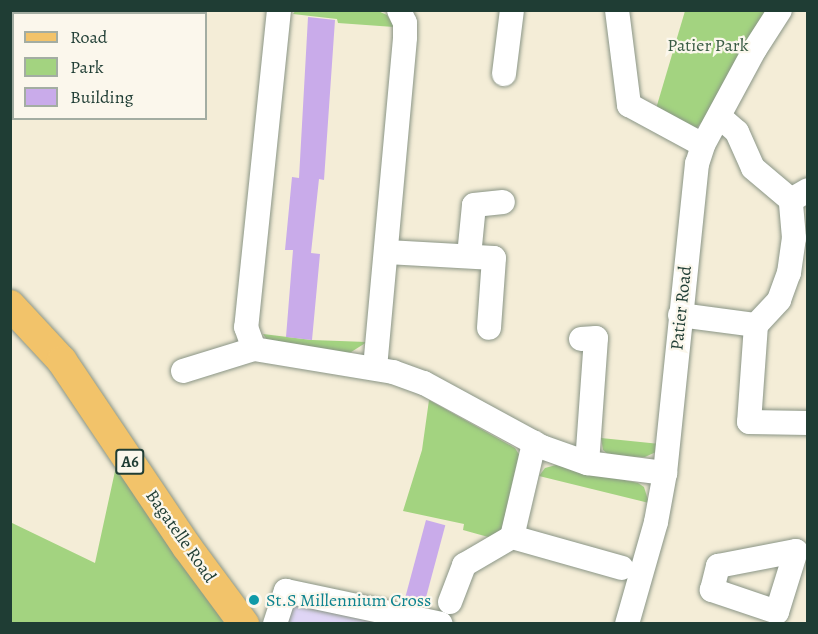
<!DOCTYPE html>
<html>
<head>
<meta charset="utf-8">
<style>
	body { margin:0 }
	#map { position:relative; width:818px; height:634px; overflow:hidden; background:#f4edd7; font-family:Alegreya,serif }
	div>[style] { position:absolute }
	.built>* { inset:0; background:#dfd5f5 }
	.green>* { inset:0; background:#a3d380 }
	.building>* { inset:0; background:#c9abea; transform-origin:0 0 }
	.roads { filter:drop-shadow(0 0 2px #8a9586) drop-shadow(0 0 2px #8a9586) }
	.minor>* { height:24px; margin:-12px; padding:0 12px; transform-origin:12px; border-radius:12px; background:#fff }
	.major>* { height:30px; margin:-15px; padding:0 15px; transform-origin:15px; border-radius:15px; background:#f2c36a }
	.dots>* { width:16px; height:16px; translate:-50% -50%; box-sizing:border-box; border:3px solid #fbf7ec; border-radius:50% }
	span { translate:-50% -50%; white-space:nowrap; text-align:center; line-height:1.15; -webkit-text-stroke:4.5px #fbf7ec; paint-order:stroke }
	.shield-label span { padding:2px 4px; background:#fbf7ec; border:2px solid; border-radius:4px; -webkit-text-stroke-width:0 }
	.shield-label { font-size:16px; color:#1f3d34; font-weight:700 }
	.park-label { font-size:18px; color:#395b43 }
	.street-label { font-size:18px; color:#1f3d34 }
	.culture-label { font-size:18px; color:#0d838f }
	.left { translate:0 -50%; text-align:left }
	.frame { position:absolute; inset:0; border:12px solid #1f3d34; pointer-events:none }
	.legend { position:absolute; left:12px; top:12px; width:195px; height:108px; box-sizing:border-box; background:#fbf7ec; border:2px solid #a3ada2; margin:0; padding:8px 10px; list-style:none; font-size:18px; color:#1f3d34 }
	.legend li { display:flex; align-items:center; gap:12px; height:30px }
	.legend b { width:30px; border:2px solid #a3ada2 }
</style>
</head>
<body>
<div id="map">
	<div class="built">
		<div style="clip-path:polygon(294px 603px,388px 624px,284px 624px)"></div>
	</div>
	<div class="green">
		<div style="clip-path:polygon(296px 10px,378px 11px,387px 15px,394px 27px,338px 23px,337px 19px,293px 14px)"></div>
		<div style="clip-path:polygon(685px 11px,767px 11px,711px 113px,695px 129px,655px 112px)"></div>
		<div style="clip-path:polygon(263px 334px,312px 340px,367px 342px,348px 354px,267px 340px)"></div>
		<div style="clip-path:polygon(429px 400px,515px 448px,520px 456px,499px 540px,463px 530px,464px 524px,403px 511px,422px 450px)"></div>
		<div style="clip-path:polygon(601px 438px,660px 444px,656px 452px,645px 457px,610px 456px,603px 450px)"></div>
		<div style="clip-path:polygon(117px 462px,234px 623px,11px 623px,10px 522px,95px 563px)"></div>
		<div style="clip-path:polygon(556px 465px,638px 483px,644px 487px,649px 503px,539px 476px,545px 468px)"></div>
	</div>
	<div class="building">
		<div style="clip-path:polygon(308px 17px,335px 20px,324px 180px,319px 179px,311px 253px,320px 254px,312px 340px,286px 337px,293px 250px,285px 250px,292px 177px,299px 178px)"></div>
		<div style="left:426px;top:520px;width:20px;height:81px;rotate:15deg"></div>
	</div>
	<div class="roads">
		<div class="minor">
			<div style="left:279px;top:10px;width:319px;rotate:95.9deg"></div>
			<div style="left:246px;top:327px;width:23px;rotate:70deg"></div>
			<div style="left:254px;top:349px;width:141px;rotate:9.4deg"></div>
			<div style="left:393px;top:372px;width:33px;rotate:20deg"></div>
			<div style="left:424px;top:383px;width:134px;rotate:28.5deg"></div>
			<div style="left:542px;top:447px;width:48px;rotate:19.6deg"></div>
			<div style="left:587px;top:463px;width:79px;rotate:7.3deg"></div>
			<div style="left:617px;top:10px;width:96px;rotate:82.8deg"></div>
			<div style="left:629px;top:105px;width:84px;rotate:28.4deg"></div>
			<div style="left:504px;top:74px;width:64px;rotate:-82.9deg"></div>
			<div style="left:721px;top:118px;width:21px;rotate:41deg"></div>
			<div style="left:737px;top:132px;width:39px;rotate:66deg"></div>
			<div style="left:753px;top:168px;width:50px;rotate:40.1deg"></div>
			<div style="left:387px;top:252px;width:107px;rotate:3.2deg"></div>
			<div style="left:494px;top:258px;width:70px;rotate:94.1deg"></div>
			<div style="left:469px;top:256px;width:51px;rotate:-84.4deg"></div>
			<div style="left:474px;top:205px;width:29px;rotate:-6deg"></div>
			<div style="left:680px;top:315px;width:77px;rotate:7.5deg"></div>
			<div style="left:756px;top:325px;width:97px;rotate:94.1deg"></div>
			<div style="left:749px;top:422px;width:59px;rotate:1deg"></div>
			<div style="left:756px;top:325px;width:34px;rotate:-47deg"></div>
			<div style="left:779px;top:300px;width:29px;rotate:-70deg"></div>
			<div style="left:789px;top:273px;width:35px;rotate:-82deg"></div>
			<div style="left:794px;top:238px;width:38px;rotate:-95deg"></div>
			<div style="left:791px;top:200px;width:20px;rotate:-30deg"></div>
			<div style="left:581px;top:339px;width:15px;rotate:-4deg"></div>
			<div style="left:596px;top:338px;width:125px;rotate:94.1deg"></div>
			<div style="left:375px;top:368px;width:332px;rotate:-84.8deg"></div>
			<div style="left:405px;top:37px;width:14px;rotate:-90deg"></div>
			<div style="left:405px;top:23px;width:14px;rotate:-115deg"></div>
			<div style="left:183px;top:371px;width:74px;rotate:-17.2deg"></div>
			<div style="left:512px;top:537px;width:114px;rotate:15.7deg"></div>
			<div style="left:796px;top:551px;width:64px;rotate:107.3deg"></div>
			<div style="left:777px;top:612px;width:69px;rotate:-161.3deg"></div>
			<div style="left:712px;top:590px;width:25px;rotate:-76deg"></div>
			<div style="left:718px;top:566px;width:79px;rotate:-10.9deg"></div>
			<div style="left:450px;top:602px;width:40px;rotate:-69deg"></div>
			<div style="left:464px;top:565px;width:56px;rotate:-30.3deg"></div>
			<div style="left:512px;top:537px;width:97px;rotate:-76.8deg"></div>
			<div style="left:275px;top:624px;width:35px;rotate:-72deg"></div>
			<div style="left:286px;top:591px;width:158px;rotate:12deg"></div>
			<div style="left:627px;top:624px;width:106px;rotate:-74.1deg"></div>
			<div style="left:656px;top:522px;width:50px;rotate:-79.6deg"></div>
			<div style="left:665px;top:473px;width:311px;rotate:-84.1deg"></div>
			<div style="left:697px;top:164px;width:20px;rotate:-72deg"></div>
			<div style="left:703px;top:145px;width:109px;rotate:-61.6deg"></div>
			<div style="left:755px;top:49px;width:46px;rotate:-57.3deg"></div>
		</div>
		<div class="major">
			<div style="left:10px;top:305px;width:76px;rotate:47.1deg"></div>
			<div style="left:62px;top:361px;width:224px;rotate:56.1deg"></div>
			<div style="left:187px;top:547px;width:96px;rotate:53.5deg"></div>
		</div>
	</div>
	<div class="dots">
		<div style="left:254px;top:600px;background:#0f9aa8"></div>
	</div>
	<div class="shield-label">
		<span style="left:130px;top:462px">A6</span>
	</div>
	<div class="park-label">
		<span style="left:708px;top:45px">Patier Park</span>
	</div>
	<div class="street-label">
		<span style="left:681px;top:308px;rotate:-84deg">Patier Road</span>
		<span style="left:181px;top:536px;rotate:55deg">Bagatelle Road</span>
	</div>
	<div class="culture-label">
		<span class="left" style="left:266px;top:600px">St.S Millennium Cross</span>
	</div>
	<div class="frame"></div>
	<ul class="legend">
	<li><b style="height:8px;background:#f2c36a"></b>Road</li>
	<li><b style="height:16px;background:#a3d380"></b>Park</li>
	<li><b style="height:16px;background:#c9abea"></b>Building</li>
	</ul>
</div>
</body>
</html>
